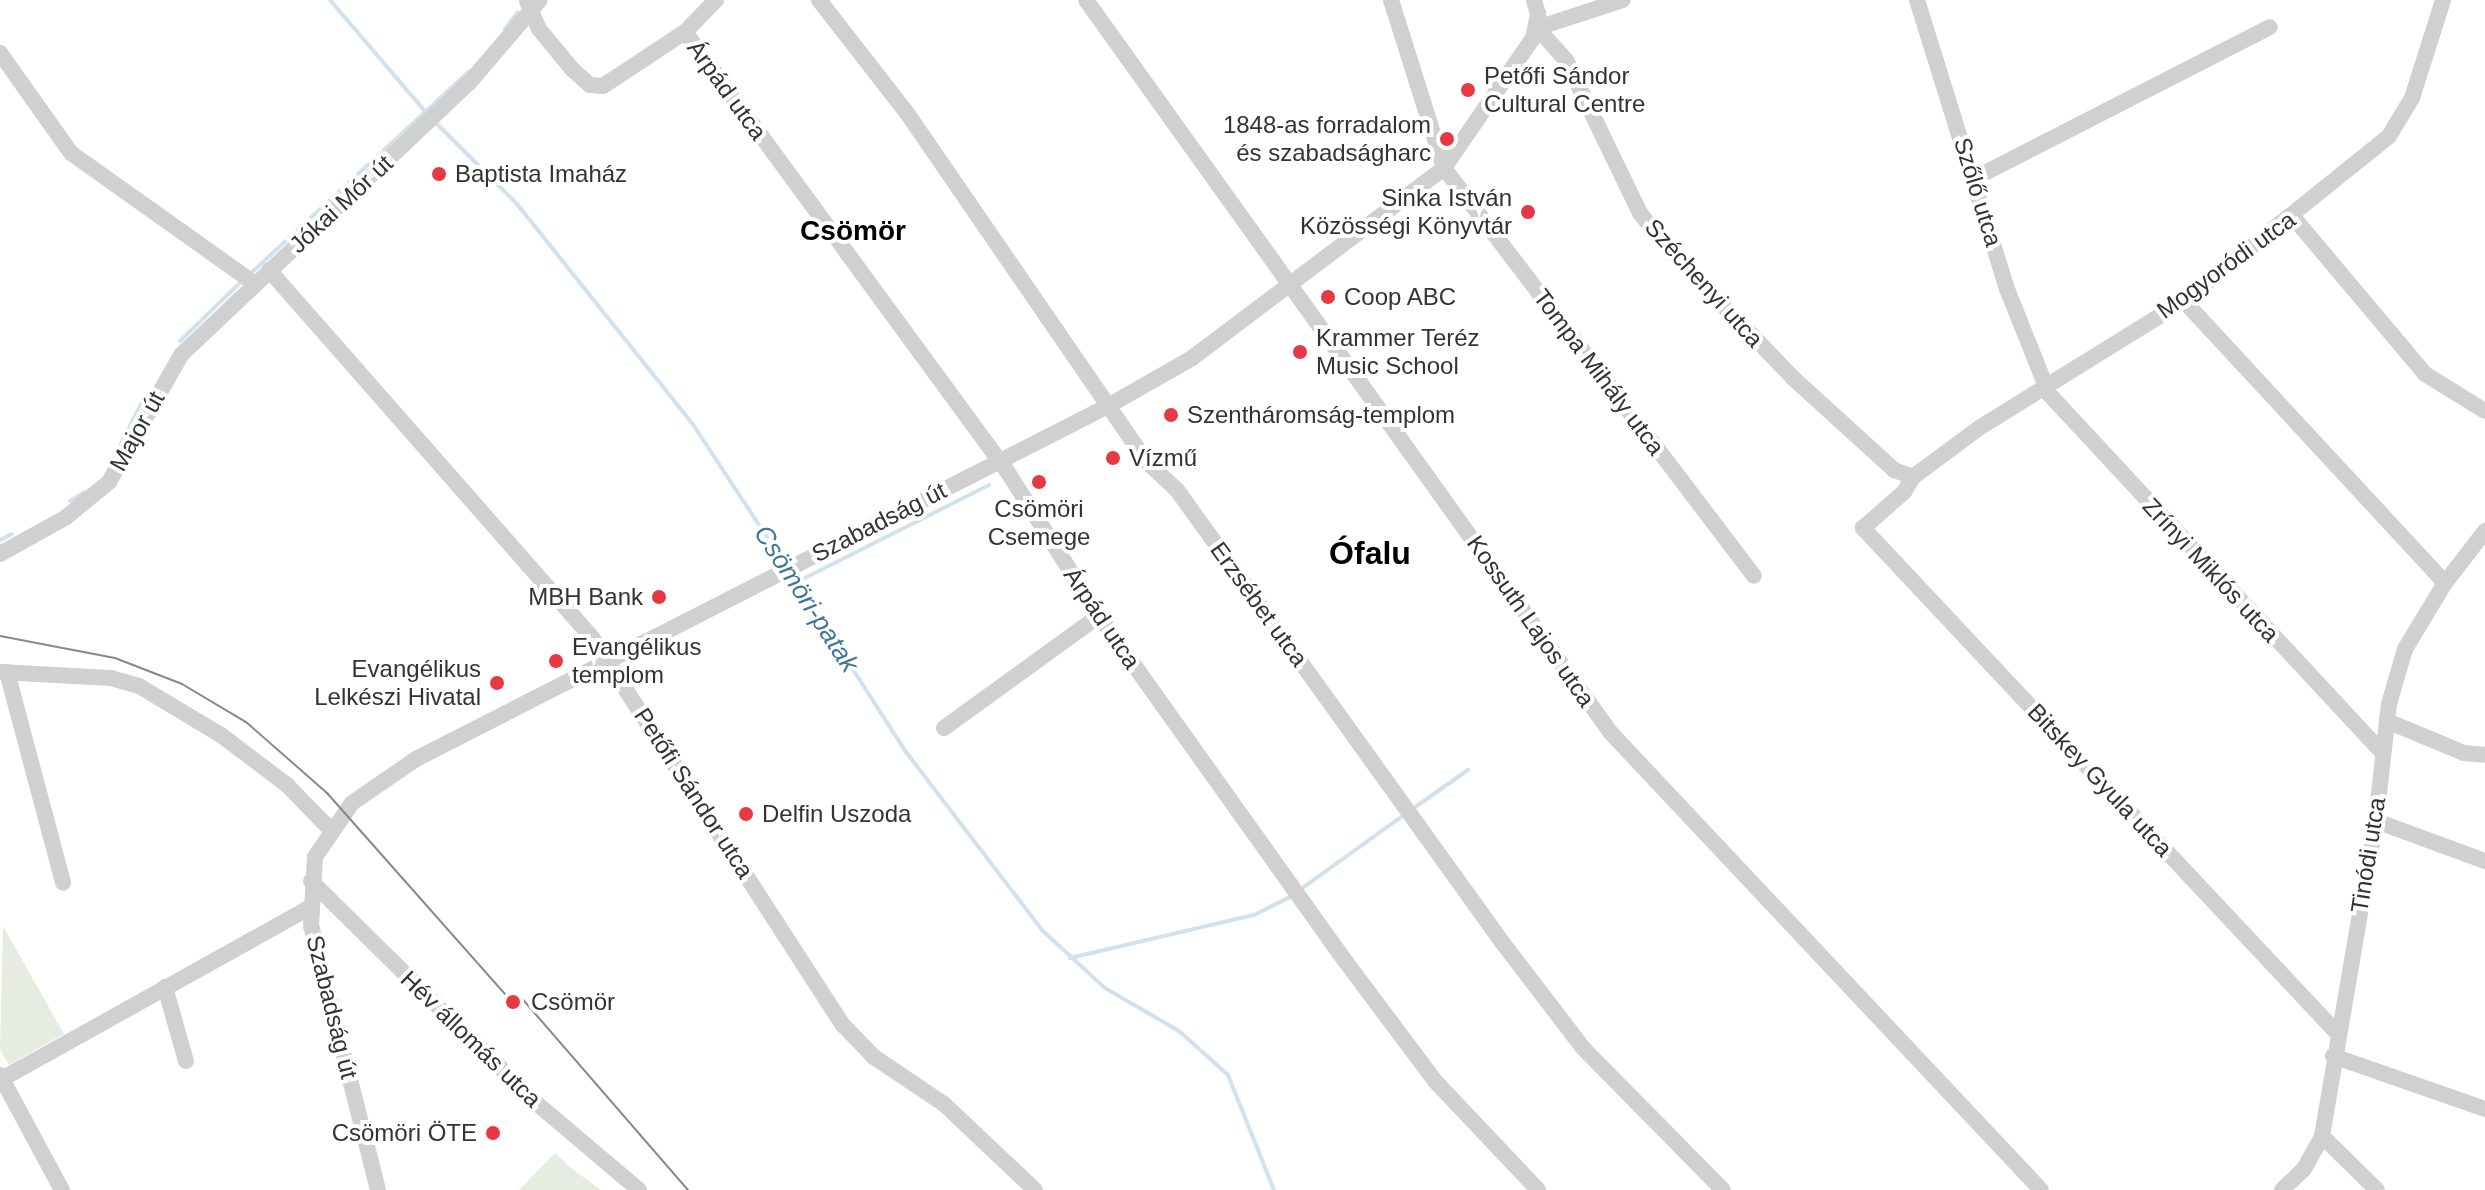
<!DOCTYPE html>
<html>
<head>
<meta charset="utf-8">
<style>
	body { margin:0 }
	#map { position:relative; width:2485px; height:1190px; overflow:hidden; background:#fff; font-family:Arial,sans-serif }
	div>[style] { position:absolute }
	.green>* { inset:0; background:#e6ecdf }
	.stream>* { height:4px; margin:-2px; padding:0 2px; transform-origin:2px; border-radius:2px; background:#cfe2ee }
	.minor>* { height:16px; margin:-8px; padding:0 8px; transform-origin:8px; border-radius:8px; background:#d0d0d0 }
	.tram>* { height:2px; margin:-1px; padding:0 1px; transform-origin:1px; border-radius:1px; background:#888 }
	.dots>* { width:22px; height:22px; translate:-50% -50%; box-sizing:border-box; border:4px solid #fff; border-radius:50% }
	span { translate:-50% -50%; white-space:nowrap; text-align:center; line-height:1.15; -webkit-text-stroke:8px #fff; paint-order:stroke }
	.poi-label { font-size:24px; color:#333 }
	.left { translate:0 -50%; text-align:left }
	.right { translate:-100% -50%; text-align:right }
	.street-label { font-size:24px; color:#333 }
	.water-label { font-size:26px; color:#3f7597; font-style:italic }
	.quarter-label { font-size:28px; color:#000; font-weight:700 }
	.district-label { font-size:32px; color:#000; font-weight:700 }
</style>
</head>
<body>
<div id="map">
	<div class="green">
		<div style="clip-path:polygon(3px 926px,64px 1034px,9px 1065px,0 1050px)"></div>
		<div style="clip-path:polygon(555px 1153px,571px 1168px,601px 1190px,519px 1190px)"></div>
	</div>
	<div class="stream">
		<div style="left:330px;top:0;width:153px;rotate:49.5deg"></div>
		<div style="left:505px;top:29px;width:21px;rotate:-53deg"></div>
		<div style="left:435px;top:122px;width:116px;rotate:45deg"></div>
		<div style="left:517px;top:204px;width:280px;rotate:51.4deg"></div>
		<div style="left:692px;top:423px;width:171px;rotate:56.7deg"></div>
		<div style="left:249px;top:275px;width:299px;rotate:-42.8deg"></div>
		<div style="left:180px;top:341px;width:86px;rotate:-44.1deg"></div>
		<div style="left:119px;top:448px;width:58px;rotate:-63.4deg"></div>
		<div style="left:70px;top:501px;width:17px;rotate:-31deg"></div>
		<div style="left:0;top:540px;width:13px;rotate:-27deg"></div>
		<div style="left:791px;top:573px;width:213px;rotate:57.3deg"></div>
		<div style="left:906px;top:752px;width:225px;rotate:52.6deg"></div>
		<div style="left:1043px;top:931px;width:84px;rotate:42.6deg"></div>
		<div style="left:1105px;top:988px;width:86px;rotate:30.2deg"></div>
		<div style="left:1179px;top:1031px;width:66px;rotate:41.9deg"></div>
		<div style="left:1228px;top:1075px;width:124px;rotate:68.2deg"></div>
		<div style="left:797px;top:582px;width:215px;rotate:-26.8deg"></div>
		<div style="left:1411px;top:810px;width:70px;rotate:-35.1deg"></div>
		<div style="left:1301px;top:889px;width:127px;rotate:-35.7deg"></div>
		<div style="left:1070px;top:958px;width:189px;rotate:-13.2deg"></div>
		<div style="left:1254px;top:915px;width:45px;rotate:-26.6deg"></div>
	</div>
	<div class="minor">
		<div style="left:819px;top:0;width:143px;rotate:52.1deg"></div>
		<div style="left:907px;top:113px;width:422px;rotate:55.5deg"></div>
		<div style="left:1146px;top:461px;width:42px;rotate:43.1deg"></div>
		<div style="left:1177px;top:490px;width:557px;rotate:54.28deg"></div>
		<div style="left:1502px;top:942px;width:133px;rotate:52.6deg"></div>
		<div style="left:1583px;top:1048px;width:199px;rotate:45.4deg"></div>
		<div style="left:1086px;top:0;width:902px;rotate:54.39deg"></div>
		<div style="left:1611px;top:733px;width:627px;rotate:46.74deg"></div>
		<div style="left:1391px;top:0;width:176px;rotate:72.5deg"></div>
		<div style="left:1444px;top:168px;width:512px;rotate:52.77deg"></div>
		<div style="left:1917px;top:0;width:303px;rotate:72.7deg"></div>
		<div style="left:2007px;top:289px;width:113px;rotate:68.2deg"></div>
		<div style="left:2049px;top:394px;width:491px;rotate:47.1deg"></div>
		<div style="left:527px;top:1px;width:30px;rotate:67deg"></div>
		<div style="left:539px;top:29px;width:52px;rotate:50.5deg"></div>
		<div style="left:572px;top:69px;width:24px;rotate:42deg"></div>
		<div style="left:590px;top:85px;width:13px;rotate:4deg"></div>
		<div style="left:603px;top:86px;width:98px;rotate:-33.4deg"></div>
		<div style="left:685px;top:32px;width:45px;rotate:-45.9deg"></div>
		<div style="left:1537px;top:28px;width:43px;rotate:47.8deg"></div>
		<div style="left:1566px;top:60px;width:170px;rotate:64.2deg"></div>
		<div style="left:1640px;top:213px;width:45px;rotate:51.3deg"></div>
		<div style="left:1668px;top:248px;width:180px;rotate:46.1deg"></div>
		<div style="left:1793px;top:378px;width:137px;rotate:42.3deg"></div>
		<div style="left:1894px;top:470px;width:20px;rotate:20deg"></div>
		<div style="left:1537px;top:28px;width:90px;rotate:-18deg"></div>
		<div style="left:685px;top:32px;width:544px;rotate:53.74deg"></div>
		<div style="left:1007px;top:471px;width:172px;rotate:57.6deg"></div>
		<div style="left:1099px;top:616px;width:425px;rotate:54.5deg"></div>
		<div style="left:1346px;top:962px;width:149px;rotate:53.2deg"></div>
		<div style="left:1435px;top:1081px;width:150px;rotate:46.6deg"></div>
		<div style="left:0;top:53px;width:123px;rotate:54.6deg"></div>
		<div style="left:71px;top:153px;width:226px;rotate:35.4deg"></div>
		<div style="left:1975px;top:178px;width:331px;rotate:-27.1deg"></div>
		<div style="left:2293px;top:217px;width:205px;rotate:49.9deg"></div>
		<div style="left:2425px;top:374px;width:70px;rotate:31.7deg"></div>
		<div style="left:269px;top:270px;width:491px;rotate:48.7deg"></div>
		<div style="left:593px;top:639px;width:460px;rotate:57.1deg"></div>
		<div style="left:843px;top:1025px;width:45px;rotate:45.9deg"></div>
		<div style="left:874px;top:1057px;width:84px;rotate:33.9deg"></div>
		<div style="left:944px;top:1104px;width:125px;rotate:43.4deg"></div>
		<div style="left:2184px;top:301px;width:384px;rotate:47.2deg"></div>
		<div style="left:0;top:554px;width:74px;rotate:-29deg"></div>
		<div style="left:65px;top:518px;width:57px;rotate:-39.3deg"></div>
		<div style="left:109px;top:482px;width:146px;rotate:-60.4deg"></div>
		<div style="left:181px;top:355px;width:396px;rotate:-43.4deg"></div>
		<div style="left:469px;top:83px;width:109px;rotate:-49.5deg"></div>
		<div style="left:0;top:672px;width:111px;rotate:3.1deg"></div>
		<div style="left:111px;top:678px;width:29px;rotate:16deg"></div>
		<div style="left:139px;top:686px;width:96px;rotate:30.9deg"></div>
		<div style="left:221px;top:735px;width:83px;rotate:37.1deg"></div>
		<div style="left:287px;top:785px;width:62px;rotate:45.7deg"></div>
		<div style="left:7px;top:672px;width:218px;rotate:75.1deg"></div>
		<div style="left:2387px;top:721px;width:83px;rotate:22.6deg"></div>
		<div style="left:2464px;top:753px;width:21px;rotate:5deg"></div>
		<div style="left:944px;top:728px;width:191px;rotate:-35.9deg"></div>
		<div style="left:2376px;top:821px;width:116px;rotate:20.2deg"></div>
		<div style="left:311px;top:881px;width:315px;rotate:44.6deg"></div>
		<div style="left:535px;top:1102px;width:136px;rotate:40.2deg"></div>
		<div style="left:165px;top:987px;width:77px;rotate:74.2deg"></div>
		<div style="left:2337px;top:1033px;width:693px;rotate:-133.19deg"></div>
		<div style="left:1863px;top:528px;width:55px;rotate:-41.3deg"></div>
		<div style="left:1904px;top:492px;width:17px;rotate:-59deg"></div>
		<div style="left:1913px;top:477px;width:82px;rotate:-36.6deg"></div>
		<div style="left:1979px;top:428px;width:241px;rotate:-31.8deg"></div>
		<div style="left:2184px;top:301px;width:263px;rotate:-38.8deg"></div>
		<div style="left:2389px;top:136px;width:44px;rotate:-58.8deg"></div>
		<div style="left:2412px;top:98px;width:103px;rotate:-72.4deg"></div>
		<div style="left:2333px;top:1056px;width:161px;rotate:19.2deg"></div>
		<div style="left:0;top:1075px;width:131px;rotate:61.7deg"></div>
		<div style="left:0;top:1080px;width:356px;rotate:-29.1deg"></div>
		<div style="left:2322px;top:1136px;width:77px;rotate:44.5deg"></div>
		<div style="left:378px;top:1190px;width:272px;rotate:-104.2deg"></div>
		<div style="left:311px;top:926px;width:69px;rotate:-86.7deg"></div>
		<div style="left:315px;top:857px;width:65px;rotate:-55.6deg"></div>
		<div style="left:352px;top:803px;width:78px;rotate:-34.5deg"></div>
		<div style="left:416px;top:759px;width:777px;rotate:-27.03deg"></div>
		<div style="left:1108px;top:406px;width:97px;rotate:-29.7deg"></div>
		<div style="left:1192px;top:358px;width:316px;rotate:-37deg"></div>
		<div style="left:1444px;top:168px;width:158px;rotate:-55.6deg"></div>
		<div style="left:1533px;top:38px;width:25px;rotate:-78deg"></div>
		<div style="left:1538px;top:14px;width:15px;rotate:-106deg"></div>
		<div style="left:2282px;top:1190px;width:30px;rotate:-44deg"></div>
		<div style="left:2304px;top:1169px;width:38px;rotate:-61deg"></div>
		<div style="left:2322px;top:1136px;width:320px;rotate:-80.3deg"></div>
		<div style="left:2376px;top:821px;width:118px;rotate:-83.7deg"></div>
		<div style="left:2389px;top:704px;width:57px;rotate:-73.8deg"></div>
		<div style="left:2405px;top:649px;width:77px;rotate:-58.8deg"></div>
		<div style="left:2445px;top:583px;width:66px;rotate:-52.4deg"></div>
	</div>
	<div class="tram">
		<div style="left:0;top:636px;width:117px;rotate:10.8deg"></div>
		<div style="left:115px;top:658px;width:72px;rotate:21.2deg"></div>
		<div style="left:182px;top:684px;width:74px;rotate:30.7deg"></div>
		<div style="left:246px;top:722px;width:108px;rotate:41.2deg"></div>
		<div style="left:327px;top:793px;width:279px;rotate:48.5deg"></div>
		<div style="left:519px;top:995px;width:258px;rotate:49.1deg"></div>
	</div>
	<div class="dots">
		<div style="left:1468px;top:90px;background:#e63946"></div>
		<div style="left:1447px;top:139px;background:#e63946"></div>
		<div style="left:439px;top:174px;background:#e63946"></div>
		<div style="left:1528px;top:212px;background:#e63946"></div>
		<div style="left:1328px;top:297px;background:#e63946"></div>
		<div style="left:1300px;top:352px;background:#e63946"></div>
		<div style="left:1171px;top:415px;background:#e63946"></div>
		<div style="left:1113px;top:458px;background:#e63946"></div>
		<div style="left:1039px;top:482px;background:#e63946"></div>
		<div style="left:659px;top:597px;background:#e63946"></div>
		<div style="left:556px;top:661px;background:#e63946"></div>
		<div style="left:497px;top:683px;background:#e63946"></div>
		<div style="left:746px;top:814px;background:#e63946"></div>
		<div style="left:513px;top:1002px;background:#e63946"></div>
		<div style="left:493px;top:1133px;background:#e63946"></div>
	</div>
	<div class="poi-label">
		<span class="left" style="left:1484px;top:90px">Petőfi Sándor<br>Cultural Centre</span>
		<span class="right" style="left:1431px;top:139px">1848-as forradalom<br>és szabadságharc</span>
		<span class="left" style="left:455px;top:174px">Baptista Imaház</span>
		<span class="right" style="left:1512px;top:212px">Sinka István<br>Közösségi Könyvtár</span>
		<span class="left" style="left:1344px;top:297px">Coop ABC</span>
		<span class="left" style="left:1316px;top:352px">Krammer Teréz<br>Music School</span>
		<span class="left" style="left:1187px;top:415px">Szentháromság-templom</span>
		<span class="left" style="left:1129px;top:458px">Vízmű</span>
		<span style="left:1039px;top:523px">Csömöri<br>Csemege</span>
		<span class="right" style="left:643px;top:597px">MBH Bank</span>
		<span class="left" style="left:572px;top:661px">Evangélikus<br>templom</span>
		<span class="right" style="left:481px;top:683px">Evangélikus<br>Lelkészi Hivatal</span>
		<span class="left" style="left:762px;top:814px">Delfin Uszoda</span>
		<span class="left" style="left:531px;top:1002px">Csömör</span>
		<span class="right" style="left:477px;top:1133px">Csömöri ÖTE</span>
	</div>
	<div class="street-label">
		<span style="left:727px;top:90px;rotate:54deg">Árpád utca</span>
		<span style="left:1978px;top:192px;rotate:73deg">Szőlő utca</span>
		<span style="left:341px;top:204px;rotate:-43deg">Jókai Mór út</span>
		<span style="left:2226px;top:265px;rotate:-36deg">Mogyoródi utca</span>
		<span style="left:1704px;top:283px;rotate:48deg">Széchenyi utca</span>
		<span style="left:1599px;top:372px;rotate:53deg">Tompa Mihály utca</span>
		<span style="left:137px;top:431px;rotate:-61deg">Major út</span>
		<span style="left:879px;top:522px;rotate:-27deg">Szabadság út</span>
		<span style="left:2211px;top:570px;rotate:47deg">Zrínyi Miklós utca</span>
		<span style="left:1259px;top:604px;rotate:54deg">Erzsébet utca</span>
		<span style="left:1102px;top:618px;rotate:56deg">Árpád utca</span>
		<span style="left:1531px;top:621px;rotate:55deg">Kossuth Lajos utca</span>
		<span style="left:2100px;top:780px;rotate:47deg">Bitskey Gyula utca</span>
		<span style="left:694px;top:793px;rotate:57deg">Petőfi Sándor utca</span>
		<span style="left:2368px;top:855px;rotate:-81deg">Tinódi utca</span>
		<span style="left:332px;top:1007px;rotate:76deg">Szabadság út</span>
		<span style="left:471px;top:1039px;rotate:44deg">Hév állomás utca</span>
	</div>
	<div class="water-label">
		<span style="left:806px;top:599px;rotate:57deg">Csömöri-patak</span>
	</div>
	<div class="quarter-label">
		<span style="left:853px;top:231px">Csömör</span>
	</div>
	<div class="district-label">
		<span style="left:1370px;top:553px">Ófalu</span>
	</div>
</div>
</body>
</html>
